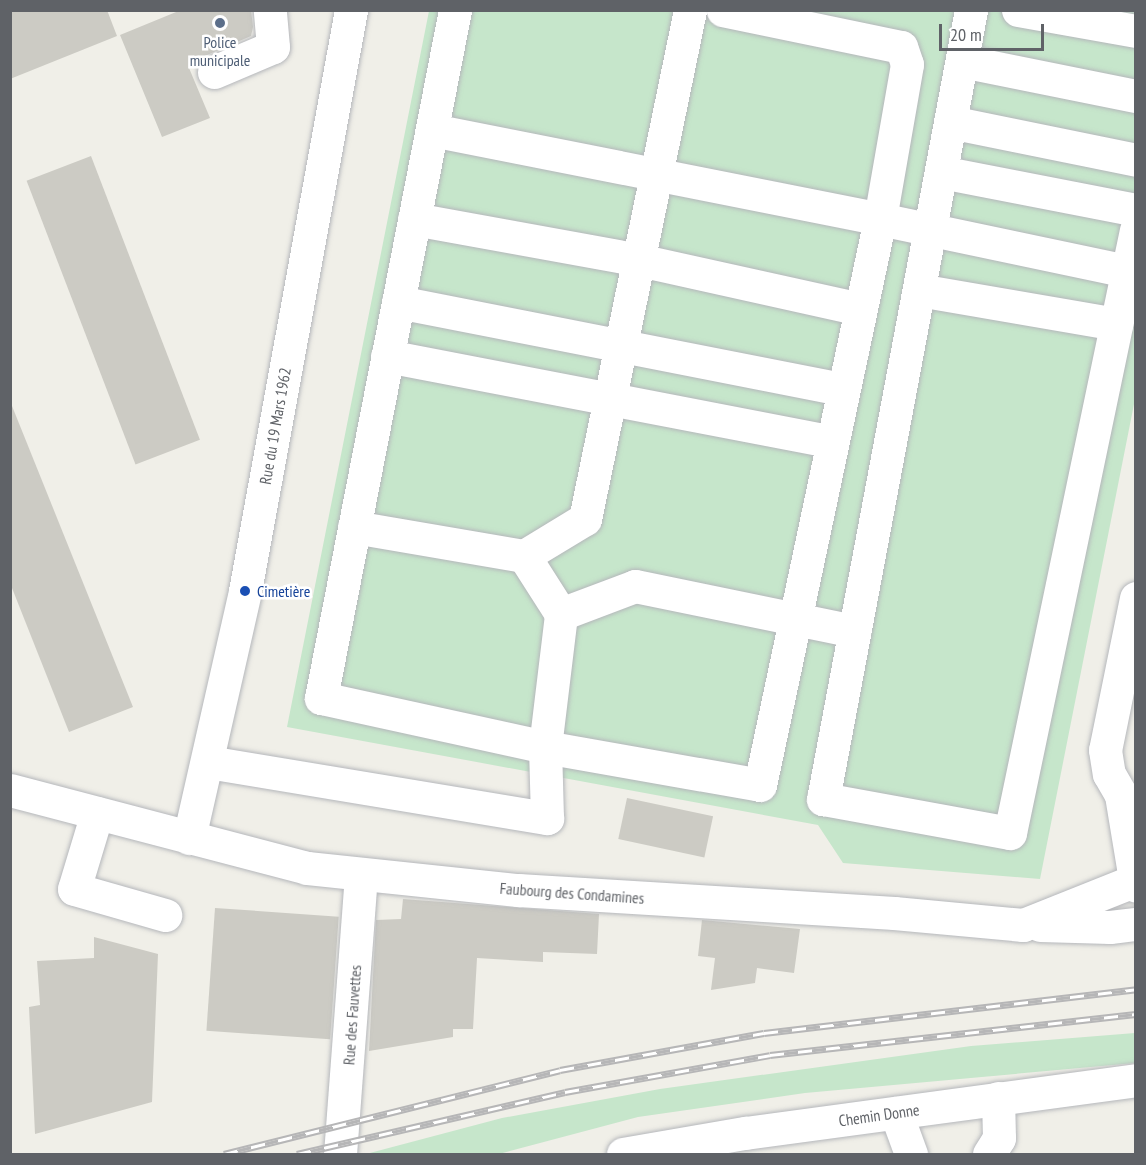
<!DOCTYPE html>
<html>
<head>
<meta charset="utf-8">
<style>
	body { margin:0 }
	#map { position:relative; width:1146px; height:1165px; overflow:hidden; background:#f0efe8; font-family:"PT Sans Narrow",sans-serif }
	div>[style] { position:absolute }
	.green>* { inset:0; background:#c6e6cb }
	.building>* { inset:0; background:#cccbc4; transform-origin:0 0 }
	.roads { filter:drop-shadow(0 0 2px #b5b7bb) drop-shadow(0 0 2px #b5b7bb) }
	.minor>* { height:33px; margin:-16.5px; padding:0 16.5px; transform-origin:16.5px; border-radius:16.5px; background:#fff }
	.rail>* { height:7px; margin-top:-3.5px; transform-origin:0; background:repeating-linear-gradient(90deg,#fff 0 14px,#b6b6b7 0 28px); box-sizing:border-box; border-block:2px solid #b6b6b7 }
	.dots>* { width:16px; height:16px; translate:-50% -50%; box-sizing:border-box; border:3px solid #fff; border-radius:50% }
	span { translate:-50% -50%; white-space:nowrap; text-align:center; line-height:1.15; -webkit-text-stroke:5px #fff; paint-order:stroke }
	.service-label { font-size:16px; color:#4e5e75 }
	.street-label { font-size:16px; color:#5f6267 }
	.transit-label { font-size:16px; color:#164399 }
	.left { translate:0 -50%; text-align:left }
	.frame { position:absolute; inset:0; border:12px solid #5f6267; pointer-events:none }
	.scale { position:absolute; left:939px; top:24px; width:105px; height:27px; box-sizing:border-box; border:3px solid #5f6267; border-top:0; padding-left:8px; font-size:18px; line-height:21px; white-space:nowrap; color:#5f6267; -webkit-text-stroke:4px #fff; paint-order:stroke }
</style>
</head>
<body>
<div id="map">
	<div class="green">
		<div style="clip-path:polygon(429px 11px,1135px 11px,1135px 399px,1040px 879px,843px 863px,818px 825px,287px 727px)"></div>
		<div style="clip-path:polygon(1135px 1033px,1135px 1063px,805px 1093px,638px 1117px,499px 1154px,366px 1154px,502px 1118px,660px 1089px,971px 1046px)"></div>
	</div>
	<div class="building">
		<div style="clip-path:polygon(10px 10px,107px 10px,117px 36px,10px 79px)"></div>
		<div style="clip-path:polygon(181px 10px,251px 10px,253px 27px,251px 36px,207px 55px,189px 68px,210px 118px,162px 137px,120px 35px)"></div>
		<div style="left:91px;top:156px;width:304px;height:69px;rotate:69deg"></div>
		<div style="clip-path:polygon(10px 401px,133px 707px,69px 732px,10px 583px)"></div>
		<div style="left:627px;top:798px;width:88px;height:42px;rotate:12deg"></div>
		<div style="clip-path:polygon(403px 899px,599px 914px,597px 954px,543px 952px,543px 962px,477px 958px,473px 1029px,453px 1029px,453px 1037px,369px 1051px,376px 920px,401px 919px)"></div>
		<div style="left:215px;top:908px;width:124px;height:123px;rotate:4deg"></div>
		<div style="clip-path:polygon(702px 920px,800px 929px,794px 973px,757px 968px,755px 983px,711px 990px,715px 958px,698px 956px)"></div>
		<div style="clip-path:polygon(94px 937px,158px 954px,152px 1102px,35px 1134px,29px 1007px,40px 1005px,37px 961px,94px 958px)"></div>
	</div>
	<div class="roads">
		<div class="minor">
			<div style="left:455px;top:10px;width:701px;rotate:101.02deg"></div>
			<div style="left:321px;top:698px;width:229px;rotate:12.3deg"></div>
			<div style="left:545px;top:747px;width:134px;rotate:-83.1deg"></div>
			<div style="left:561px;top:614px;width:69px;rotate:-122.5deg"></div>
			<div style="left:971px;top:10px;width:803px;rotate:100.62deg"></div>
			<div style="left:823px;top:799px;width:190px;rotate:10.3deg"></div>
			<div style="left:1010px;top:833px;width:616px;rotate:-78.2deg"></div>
			<div style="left:1018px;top:10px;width:120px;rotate:10.1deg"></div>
			<div style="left:962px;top:61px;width:177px;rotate:11.4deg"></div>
			<div style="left:214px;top:72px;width:64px;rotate:-23deg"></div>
			<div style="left:273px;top:47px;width:37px;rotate:-95deg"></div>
			<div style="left:950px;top:122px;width:190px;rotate:11.5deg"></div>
			<div style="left:432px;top:130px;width:457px;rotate:11.2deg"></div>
			<div style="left:880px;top:219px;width:157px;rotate:-80.1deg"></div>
			<div style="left:907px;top:64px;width:18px;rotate:-109deg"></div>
			<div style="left:901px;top:47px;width:182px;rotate:-168.3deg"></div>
			<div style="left:941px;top:172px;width:199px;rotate:11deg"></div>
			<div style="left:414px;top:219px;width:229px;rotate:10.3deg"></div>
			<div style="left:639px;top:260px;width:226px;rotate:12.5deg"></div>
			<div style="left:919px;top:290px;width:200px;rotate:9.8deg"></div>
			<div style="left:398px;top:302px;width:453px;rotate:11.1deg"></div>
			<div style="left:387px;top:356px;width:453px;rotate:10.9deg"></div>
			<div style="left:354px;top:527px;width:172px;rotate:9.7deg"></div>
			<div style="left:524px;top:556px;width:71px;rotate:-31.2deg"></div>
			<div style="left:585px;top:519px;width:520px;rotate:-78.34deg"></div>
			<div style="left:1136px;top:598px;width:155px;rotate:101.5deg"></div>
			<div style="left:1105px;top:750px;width:24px;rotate:81deg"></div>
			<div style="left:1109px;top:774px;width:24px;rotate:60deg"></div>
			<div style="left:1121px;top:795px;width:92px;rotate:80.6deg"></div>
			<div style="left:561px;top:614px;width:79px;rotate:-20.7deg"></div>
			<div style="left:635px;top:586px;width:224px;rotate:11.6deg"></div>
			<div style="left:208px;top:762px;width:344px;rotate:9.4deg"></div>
			<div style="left:547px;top:818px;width:71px;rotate:-91.6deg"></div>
			<div style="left:545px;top:747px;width:218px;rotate:10deg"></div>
			<div style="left:760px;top:785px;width:579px;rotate:-78.03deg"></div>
			<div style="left:880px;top:219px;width:252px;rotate:11.9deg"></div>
			<div style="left:10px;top:790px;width:307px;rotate:14.7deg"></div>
			<div style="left:307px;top:868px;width:212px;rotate:6deg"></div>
			<div style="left:518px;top:890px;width:377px;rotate:3.5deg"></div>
			<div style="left:894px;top:913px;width:130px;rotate:5.3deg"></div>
			<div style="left:1023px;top:925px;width:122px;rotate:-21.7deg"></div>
			<div style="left:97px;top:813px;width:79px;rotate:106.8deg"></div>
			<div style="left:74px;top:889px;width:95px;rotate:15.9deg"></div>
			<div style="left:189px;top:838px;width:253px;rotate:-77.2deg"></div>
			<div style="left:245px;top:591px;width:591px;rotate:-79.66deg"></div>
			<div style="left:1040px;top:925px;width:70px;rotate:1.6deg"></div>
			<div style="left:1110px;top:927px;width:26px;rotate:-7deg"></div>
			<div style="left:896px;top:1113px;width:44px;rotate:69.9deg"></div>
			<div style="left:340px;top:1154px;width:280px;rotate:-85.7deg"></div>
			<div style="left:623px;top:1154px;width:124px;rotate:-9.8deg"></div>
			<div style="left:745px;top:1133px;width:395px;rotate:-7.7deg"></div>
			<div style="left:989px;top:1154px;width:19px;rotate:-58deg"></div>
			<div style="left:999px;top:1138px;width:40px;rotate:-91.4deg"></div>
		</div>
	</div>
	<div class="rail">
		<div style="left:224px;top:1154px;width:346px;rotate:-14deg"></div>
		<div style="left:560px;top:1070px;width:207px;rotate:-10.3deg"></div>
		<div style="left:764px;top:1033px;width:375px;rotate:-6.7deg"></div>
		<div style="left:297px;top:1154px;width:275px;rotate:-13deg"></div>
		<div style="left:565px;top:1092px;width:208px;rotate:-10.2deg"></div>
		<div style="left:770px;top:1055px;width:368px;rotate:-6.4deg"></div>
	</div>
	<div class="dots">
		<div style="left:220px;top:23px;background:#5c6f8a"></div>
		<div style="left:245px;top:591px;background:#1a4fb4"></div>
	</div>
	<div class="service-label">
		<span style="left:220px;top:51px">Police<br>municipale</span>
	</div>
	<div class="street-label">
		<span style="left:275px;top:426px;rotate:-80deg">Rue du 19 Mars 1962</span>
		<span style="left:572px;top:893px;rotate:4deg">Faubourg des Condamines</span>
		<span style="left:352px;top:1015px;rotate:-86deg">Rue des Fauvettes</span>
		<span style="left:879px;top:1115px;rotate:-8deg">Chemin Donne</span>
	</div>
	<div class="transit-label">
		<span class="left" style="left:257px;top:591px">Cimetière</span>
	</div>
	<div class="frame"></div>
	<div class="scale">20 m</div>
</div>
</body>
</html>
